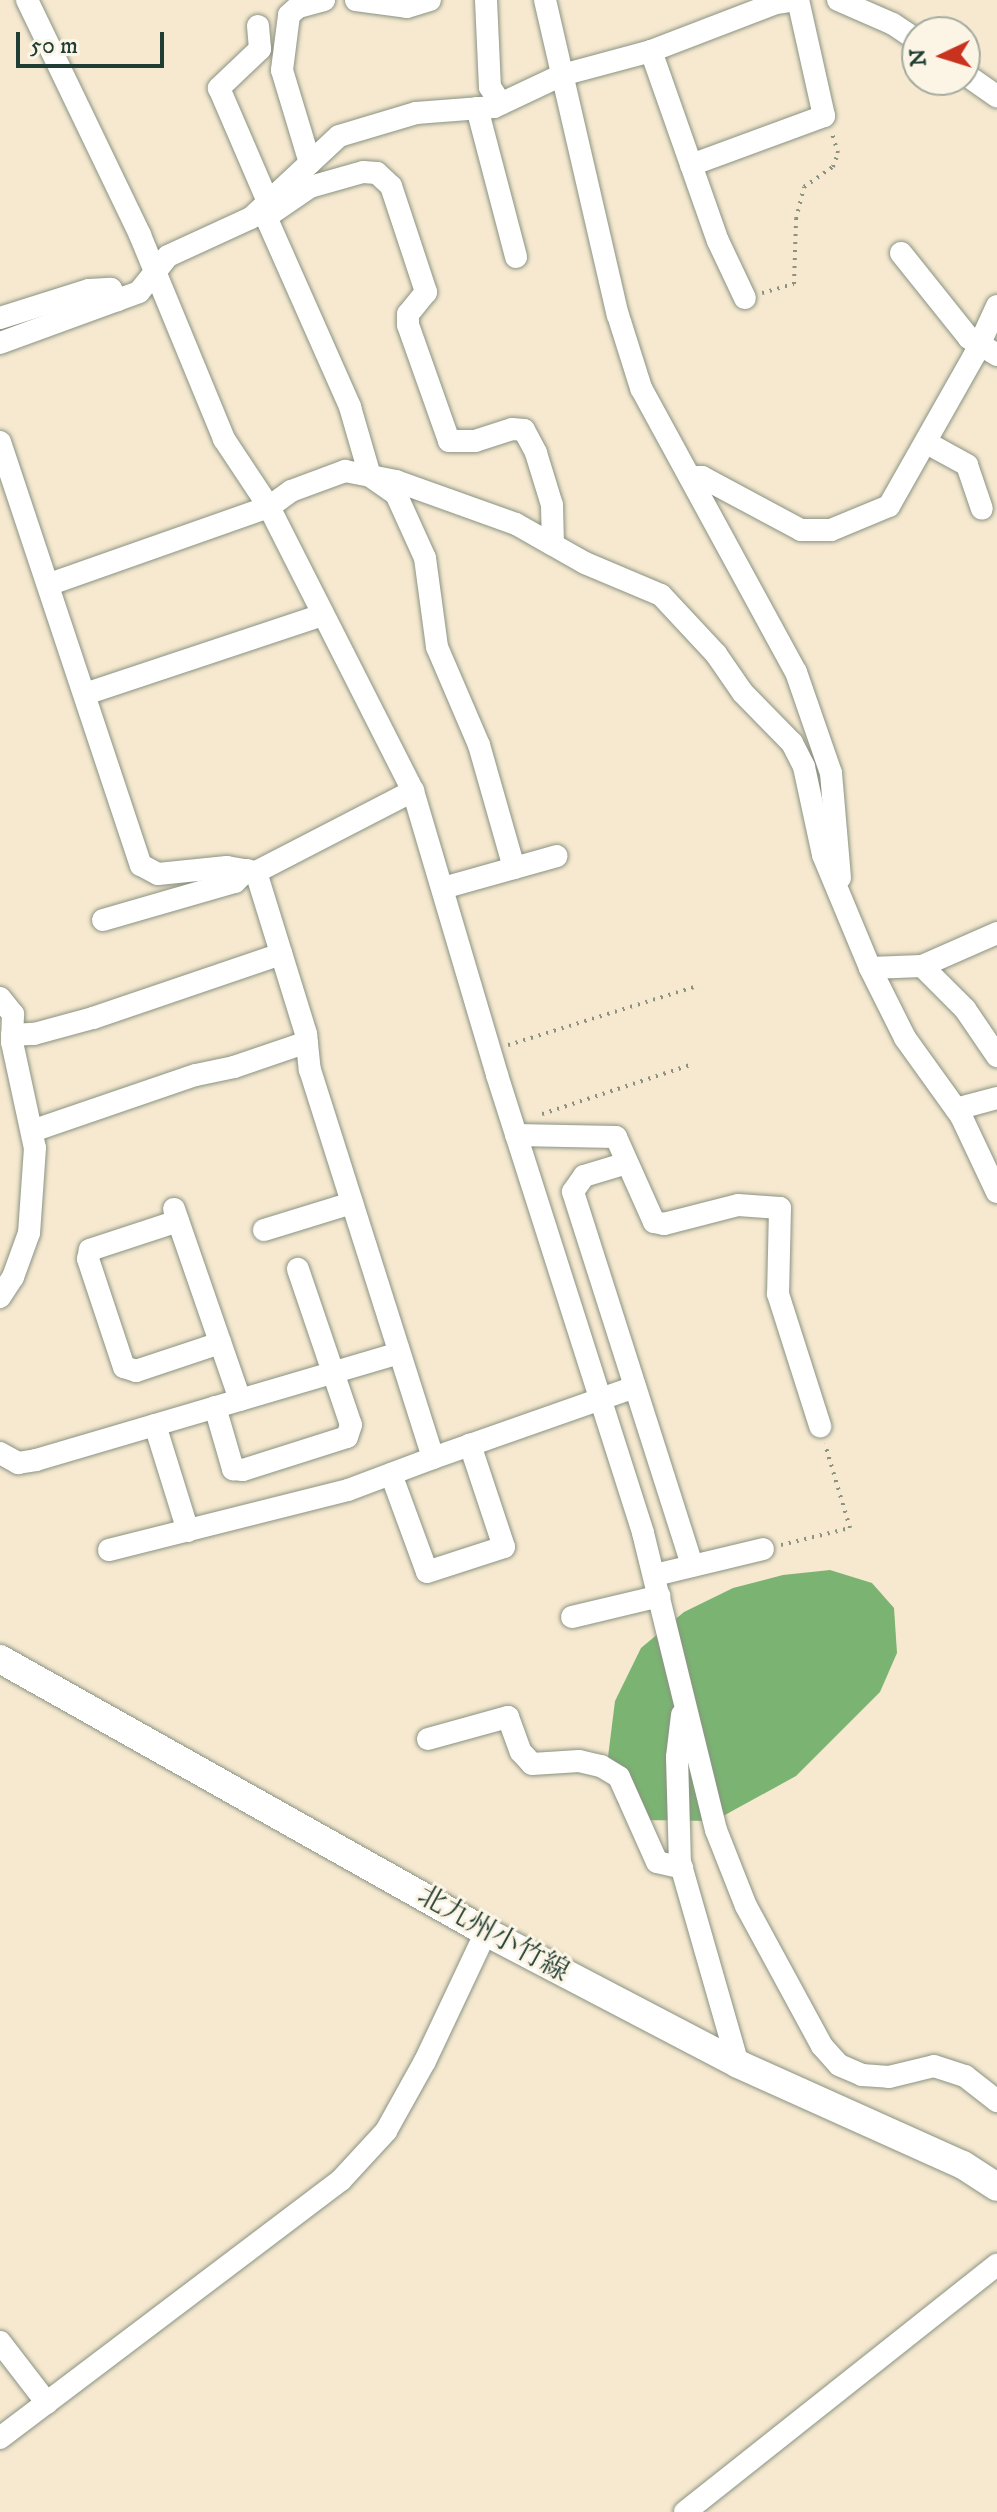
<!DOCTYPE html>
<html>
<head>
<meta charset="utf-8">
<style>
	body { margin:0 }
	#map { position:relative; width:997px; height:2512px; overflow:hidden; background:#f6e9d0; font-family:"IM FELL DW Pica","Noto Serif JP",serif }
	div>[style] { position:absolute }
	.forest>* { inset:0; background:#7bb472 }
	.path>* { height:4px; margin-top:-2px; transform-origin:0; background:repeating-linear-gradient(90deg,#8a9382 0 2px,transparent 0 8px) }
	.roads { filter:drop-shadow(0 0 2px #8a9382) drop-shadow(0 0 2px #8a9382) }
	.minor>* { height:22px; margin:-11px; padding:0 11px; transform-origin:11px; border-radius:11px; background:#fff }
	.major>* { height:28px; margin:-14px; padding:0 14px; transform-origin:14px; border-radius:14px; background:#fff }
	span { translate:-50% -50%; white-space:nowrap; text-align:center; line-height:1.15; -webkit-text-stroke:6px #fcf5e5; paint-order:stroke }
	.street-label { font-size:28px; color:#1f3d34 }
	.north { position:absolute; left:901px; top:16px; width:80px; height:80px; box-sizing:border-box; background:#fcf5e5; border:2px solid #a4ab9e; border-radius:50%; rotate:266deg; font-size:22px; font-weight:700; line-height:32px; text-align:center; color:#1f3d34 }
	.north::after { content:''; display:block; margin:auto; width:28px; height:36px; background:#c8321e; clip-path:polygon(50% 0,100% 100%,50% 72%,0 100%) }
	.scale { position:absolute; left:16px; top:32px; width:148px; height:36px; box-sizing:border-box; border:4px solid #1f3d34; border-top:0; padding-left:10px; font-size:24px; line-height:28px; white-space:nowrap; color:#1f3d34; -webkit-text-stroke:6px #fcf5e5; paint-order:stroke }
</style>
</head>
<body>
<div id="map">
	<div class="forest">
		<div style="clip-path:polygon(830px 1570px,872px 1583px,894px 1608px,897px 1653px,880px 1692px,796px 1776px,714px 1821px,640px 1820px,618px 1804px,608px 1757px,615px 1701px,641px 1648px,684px 1612px,733px 1588px,783px 1575px)"></div>
	</div>
	<div class="path">
		<div style="left:762px;top:293px;width:33px;rotate:-16deg"></div>
		<div style="left:794px;top:284px;width:65px;rotate:-88.2deg"></div>
		<div style="left:796px;top:219px;width:33px;rotate:-76deg"></div>
		<div style="left:804px;top:187px;width:35px;rotate:-35deg"></div>
		<div style="left:833px;top:167px;width:15px;rotate:-70deg"></div>
		<div style="left:838px;top:153px;width:21px;rotate:-107deg"></div>
		<div style="left:508px;top:1045px;width:199px;rotate:-17.3deg"></div>
		<div style="left:542px;top:1114px;width:156px;rotate:-18.3deg"></div>
		<div style="left:781px;top:1545px;width:71px;rotate:-13.8deg"></div>
		<div style="left:850px;top:1528px;width:88px;rotate:-106.6deg"></div>
	</div>
	<div class="roads">
		<div class="minor">
			<div style="left:27px;top:0;width:261px;rotate:64.3deg"></div>
			<div style="left:140px;top:235px;width:221px;rotate:67.6deg"></div>
			<div style="left:224px;top:439px;width:82px;rotate:56.5deg"></div>
			<div style="left:269px;top:507px;width:318px;rotate:63.1deg"></div>
			<div style="left:413px;top:791px;width:296px;rotate:73.5deg"></div>
			<div style="left:497px;top:1075px;width:481px;rotate:72.3deg"></div>
			<div style="left:643px;top:1533px;width:306px;rotate:76.2deg"></div>
			<div style="left:716px;top:1830px;width:82px;rotate:68.5deg"></div>
			<div style="left:746px;top:1906px;width:159px;rotate:61.5deg"></div>
			<div style="left:822px;top:2046px;width:25px;rotate:48deg"></div>
			<div style="left:839px;top:2065px;width:25px;rotate:23deg"></div>
			<div style="left:862px;top:2075px;width:27px;rotate:4deg"></div>
			<div style="left:889px;top:2077px;width:46px;rotate:-13.7deg"></div>
			<div style="left:934px;top:2066px;width:33px;rotate:18deg"></div>
			<div style="left:965px;top:2076px;width:41px;rotate:38deg"></div>
			<div style="left:356px;top:0;width:51px;rotate:7.8deg"></div>
			<div style="left:407px;top:7px;width:24px;rotate:-17deg"></div>
			<div style="left:486px;top:0;width:87px;rotate:87.4deg"></div>
			<div style="left:490px;top:87px;width:20px;rotate:57deg"></div>
			<div style="left:545px;top:0;width:323px;rotate:77deg"></div>
			<div style="left:618px;top:315px;width:77px;rotate:72.5deg"></div>
			<div style="left:641px;top:388px;width:324px;rotate:61.4deg"></div>
			<div style="left:796px;top:672px;width:107px;rotate:70.9deg"></div>
			<div style="left:831px;top:773px;width:105px;rotate:85.1deg"></div>
			<div style="left:838px;top:0;width:60px;rotate:23.6deg"></div>
			<div style="left:893px;top:24px;width:29px;rotate:34deg"></div>
			<div style="left:258px;top:26px;width:23px;rotate:85deg"></div>
			<div style="left:260px;top:49px;width:57px;rotate:136.4deg"></div>
			<div style="left:219px;top:88px;width:124px;rotate:66.7deg"></div>
			<div style="left:651px;top:51px;width:201px;rotate:70.6deg"></div>
			<div style="left:718px;top:241px;width:63px;rotate:64.7deg"></div>
			<div style="left:965px;top:74px;width:39px;rotate:35deg"></div>
			<div style="left:477px;top:108px;width:154px;rotate:75.3deg"></div>
			<div style="left:310px;top:163px;width:97px;rotate:-106.8deg"></div>
			<div style="left:282px;top:70px;width:55px;rotate:-82.7deg"></div>
			<div style="left:289px;top:15px;width:12px;rotate:-42deg"></div>
			<div style="left:298px;top:7px;width:27px;rotate:-15deg"></div>
			<div style="left:691px;top:165px;width:142px;rotate:-20.2deg"></div>
			<div style="left:824px;top:116px;width:119px;rotate:-102.6deg"></div>
			<div style="left:262px;top:208px;width:218px;rotate:66.1deg"></div>
			<div style="left:350px;top:407px;width:72px;rotate:73.8deg"></div>
			<div style="left:370px;top:476px;width:32px;rotate:35deg"></div>
			<div style="left:396px;top:494px;width:70px;rotate:65.6deg"></div>
			<div style="left:425px;top:558px;width:90px;rotate:82.3deg"></div>
			<div style="left:437px;top:647px;width:107px;rotate:66.8deg"></div>
			<div style="left:479px;top:745px;width:128px;rotate:74.1deg"></div>
			<div style="left:272px;top:213px;width:46px;rotate:-34.4deg"></div>
			<div style="left:310px;top:187px;width:55px;rotate:-15.8deg"></div>
			<div style="left:363px;top:172px;width:14px;rotate:4deg"></div>
			<div style="left:377px;top:173px;width:19px;rotate:43deg"></div>
			<div style="left:391px;top:186px;width:112px;rotate:71.7deg"></div>
			<div style="left:426px;top:292px;width:28px;rotate:129deg"></div>
			<div style="left:408px;top:314px;width:11px;rotate:90deg"></div>
			<div style="left:408px;top:325px;width:123px;rotate:70.5deg"></div>
			<div style="left:449px;top:441px;width:26px"></div>
			<div style="left:475px;top:441px;width:39px;rotate:-18deg"></div>
			<div style="left:512px;top:429px;width:12px;rotate:5deg"></div>
			<div style="left:524px;top:430px;width:26px;rotate:62deg"></div>
			<div style="left:536px;top:453px;width:54px;rotate:72.9deg"></div>
			<div style="left:552px;top:505px;width:40px;rotate:88.6deg"></div>
			<div style="left:901px;top:253px;width:109px;rotate:51.3deg"></div>
			<div style="left:969px;top:338px;width:33px;rotate:31deg"></div>
			<div style="left:0;top:318px;width:93px;rotate:-17.5deg"></div>
			<div style="left:89px;top:290px;width:22px;rotate:-3deg"></div>
			<div style="left:111px;top:289px;width:13px;rotate:61deg"></div>
			<div style="left:0;top:343px;width:148px;rotate:-20.1deg"></div>
			<div style="left:139px;top:292px;width:46px;rotate:-51.1deg"></div>
			<div style="left:168px;top:256px;width:91px;rotate:-24.6deg"></div>
			<div style="left:251px;top:218px;width:120px;rotate:-43deg"></div>
			<div style="left:339px;top:136px;width:80px;rotate:-16.6deg"></div>
			<div style="left:416px;top:113px;width:78px;rotate:-4.4deg"></div>
			<div style="left:494px;top:107px;width:75px;rotate:-25.2deg"></div>
			<div style="left:562px;top:75px;width:92px;rotate:-15.1deg"></div>
			<div style="left:651px;top:51px;width:134px;rotate:-21deg"></div>
			<div style="left:776px;top:3px;width:22px;rotate:-8deg"></div>
			<div style="left:0;top:442px;width:446px;rotate:71.6deg"></div>
			<div style="left:141px;top:865px;width:19px;rotate:28deg"></div>
			<div style="left:158px;top:874px;width:69px;rotate:-5.8deg"></div>
			<div style="left:227px;top:867px;width:29px;rotate:10deg"></div>
			<div style="left:256px;top:872px;width:177px;rotate:-27.3deg"></div>
			<div style="left:927px;top:443px;width:46px;rotate:28.8deg"></div>
			<div style="left:967px;top:465px;width:46px;rotate:71.2deg"></div>
			<div style="left:690px;top:477px;width:12px"></div>
			<div style="left:702px;top:477px;width:112px;rotate:28.2deg"></div>
			<div style="left:801px;top:530px;width:30px"></div>
			<div style="left:831px;top:530px;width:63px;rotate:-22.5deg"></div>
			<div style="left:889px;top:506px;width:172px;rotate:-60.5deg"></div>
			<div style="left:974px;top:356px;width:55px;rotate:-65.3deg"></div>
			<div style="left:50px;top:584px;width:232px;rotate:-19.4deg"></div>
			<div style="left:269px;top:507px;width:27px;rotate:-36deg"></div>
			<div style="left:291px;top:491px;width:58px;rotate:-20.3deg"></div>
			<div style="left:345px;top:471px;width:52px;rotate:11.1deg"></div>
			<div style="left:396px;top:481px;width:127px;rotate:19.7deg"></div>
			<div style="left:516px;top:524px;width:79px;rotate:29.5deg"></div>
			<div style="left:585px;top:563px;width:82px;rotate:22.8deg"></div>
			<div style="left:661px;top:595px;width:81px;rotate:47deg"></div>
			<div style="left:716px;top:654px;width:47px;rotate:55.3deg"></div>
			<div style="left:743px;top:693px;width:70px;rotate:45.6deg"></div>
			<div style="left:792px;top:743px;width:27px;rotate:63deg"></div>
			<div style="left:804px;top:767px;width:90px;rotate:77.8deg"></div>
			<div style="left:823px;top:855px;width:122px;rotate:67.4deg"></div>
			<div style="left:870px;top:968px;width:78px;rotate:63.4deg"></div>
			<div style="left:905px;top:1038px;width:96px;rotate:54.3deg"></div>
			<div style="left:961px;top:1116px;width:84px;rotate:64.7deg"></div>
			<div style="left:85px;top:694px;width:251px;rotate:-18.4deg"></div>
			<div style="left:256px;top:872px;width:170px;rotate:72.8deg"></div>
			<div style="left:306px;top:1034px;width:36px;rotate:84deg"></div>
			<div style="left:310px;top:1070px;width:407px;rotate:72.4deg"></div>
			<div style="left:433px;top:1458px;width:214px;rotate:-19.4deg"></div>
			<div style="left:443px;top:888px;width:118px;rotate:-15.7deg"></div>
			<div style="left:103px;top:920px;width:137px;rotate:-16.1deg"></div>
			<div style="left:235px;top:882px;width:17px;rotate:-45deg"></div>
			<div style="left:922px;top:966px;width:61px;rotate:45deg"></div>
			<div style="left:965px;top:1009px;width:57px;rotate:55.8deg"></div>
			<div style="left:870px;top:968px;width:52px;rotate:-2.2deg"></div>
			<div style="left:922px;top:966px;width:82px;rotate:-23.7deg"></div>
			<div style="left:0;top:998px;width:21px;rotate:51deg"></div>
			<div style="left:13px;top:1014px;width:28px;rotate:92deg"></div>
			<div style="left:12px;top:1042px;width:108px;rotate:77.8deg"></div>
			<div style="left:35px;top:1148px;width:85px;rotate:94deg"></div>
			<div style="left:29px;top:1233px;width:47px;rotate:110deg"></div>
			<div style="left:13px;top:1277px;width:24px;rotate:123deg"></div>
			<div style="left:12px;top:1035px;width:22px;rotate:-3deg"></div>
			<div style="left:34px;top:1034px;width:61px;rotate:-15.2deg"></div>
			<div style="left:93px;top:1018px;width:199px;rotate:-18.8deg"></div>
			<div style="left:956px;top:1109px;width:42px;rotate:-15deg"></div>
			<div style="left:32px;top:1131px;width:173px;rotate:-18.9deg"></div>
			<div style="left:196px;top:1075px;width:39px;rotate:-12deg"></div>
			<div style="left:234px;top:1067px;width:77px;rotate:-18.9deg"></div>
			<div style="left:516px;top:1135px;width:100px;rotate:1.1deg"></div>
			<div style="left:616px;top:1137px;width:93px;rotate:65.9deg"></div>
			<div style="left:654px;top:1222px;width:10px;rotate:11deg"></div>
			<div style="left:664px;top:1224px;width:76px;rotate:-14.4deg"></div>
			<div style="left:738px;top:1205px;width:42px;rotate:4.1deg"></div>
			<div style="left:780px;top:1208px;width:86px;rotate:91.3deg"></div>
			<div style="left:778px;top:1294px;width:139px;rotate:72.3deg"></div>
			<div style="left:627px;top:1163px;width:45px;rotate:163.2deg"></div>
			<div style="left:584px;top:1176px;width:19px;rotate:125deg"></div>
			<div style="left:573px;top:1192px;width:392px;rotate:72.3deg"></div>
			<div style="left:174px;top:1209px;width:202px;rotate:70.9deg"></div>
			<div style="left:178px;top:1221px;width:93px;rotate:161.8deg"></div>
			<div style="left:90px;top:1250px;width:9px;rotate:103deg"></div>
			<div style="left:88px;top:1259px;width:114px;rotate:71.6deg"></div>
			<div style="left:124px;top:1367px;width:13px;rotate:18deg"></div>
			<div style="left:136px;top:1371px;width:89px;rotate:-18.4deg"></div>
			<div style="left:264px;top:1230px;width:92px;rotate:-17.1deg"></div>
			<div style="left:215px;top:1407px;width:65px;rotate:73.8deg"></div>
			<div style="left:233px;top:1469px;width:10px;rotate:6deg"></div>
			<div style="left:243px;top:1470px;width:109px;rotate:-17.6deg"></div>
			<div style="left:347px;top:1437px;width:13px;rotate:-72deg"></div>
			<div style="left:351px;top:1425px;width:165px;rotate:-108.8deg"></div>
			<div style="left:155px;top:1425px;width:111px;rotate:72.7deg"></div>
			<div style="left:0;top:1453px;width:21px;rotate:29deg"></div>
			<div style="left:18px;top:1463px;width:18px;rotate:-9deg"></div>
			<div style="left:36px;top:1460px;width:378px;rotate:-16.4deg"></div>
			<div style="left:391px;top:1474px;width:104px;rotate:69.8deg"></div>
			<div style="left:427px;top:1572px;width:81px;rotate:-18deg"></div>
			<div style="left:504px;top:1547px;width:108px;rotate:-108.4deg"></div>
			<div style="left:109px;top:1550px;width:246px;rotate:-14.1deg"></div>
			<div style="left:348px;top:1490px;width:91px;rotate:-20.6deg"></div>
			<div style="left:655px;top:1575px;width:111px;rotate:-13.5deg"></div>
			<div style="left:572px;top:1617px;width:90px;rotate:-13.4deg"></div>
			<div style="left:682px;top:1715px;width:42px;rotate:96.8deg"></div>
			<div style="left:677px;top:1757px;width:105px;rotate:88.4deg"></div>
			<div style="left:680px;top:1862px;width:210px;rotate:74deg"></div>
			<div style="left:428px;top:1739px;width:83px;rotate:-15.4deg"></div>
			<div style="left:508px;top:1717px;width:37px;rotate:70deg"></div>
			<div style="left:521px;top:1752px;width:16px;rotate:47deg"></div>
			<div style="left:532px;top:1764px;width:47px;rotate:-3.7deg"></div>
			<div style="left:579px;top:1761px;width:23px;rotate:13deg"></div>
			<div style="left:601px;top:1766px;width:21px;rotate:31deg"></div>
			<div style="left:619px;top:1777px;width:93px;rotate:65.9deg"></div>
			<div style="left:657px;top:1862px;width:26px;rotate:13deg"></div>
			<div style="left:0;top:2342px;width:77px;rotate:52.4deg"></div>
			<div style="left:0;top:2438px;width:428px;rotate:-37.1deg"></div>
			<div style="left:341px;top:2180px;width:67px;rotate:-47.4deg"></div>
			<div style="left:386px;top:2131px;width:80px;rotate:-60.9deg"></div>
			<div style="left:425px;top:2061px;width:143px;rotate:-64.7deg"></div>
			<div style="left:685px;top:2512px;width:398px;rotate:-38.4deg"></div>
		</div>
		<div class="major">
			<div style="left:0;top:1659px;width:557px;rotate:29.32deg"></div>
			<div style="left:486px;top:1932px;width:284px;rotate:27.6deg"></div>
			<div style="left:738px;top:2064px;width:247px;rotate:24.2deg"></div>
			<div style="left:963px;top:2165px;width:40px;rotate:32.9deg"></div>
		</div>
	</div>
	<div class="street-label">
		<span style="left:493px;top:1934px;rotate:29deg">北九州小竹線</span>
	</div>
	<div class="north">N</div>
	<div class="scale">50 m</div>
</div>
</body>
</html>
